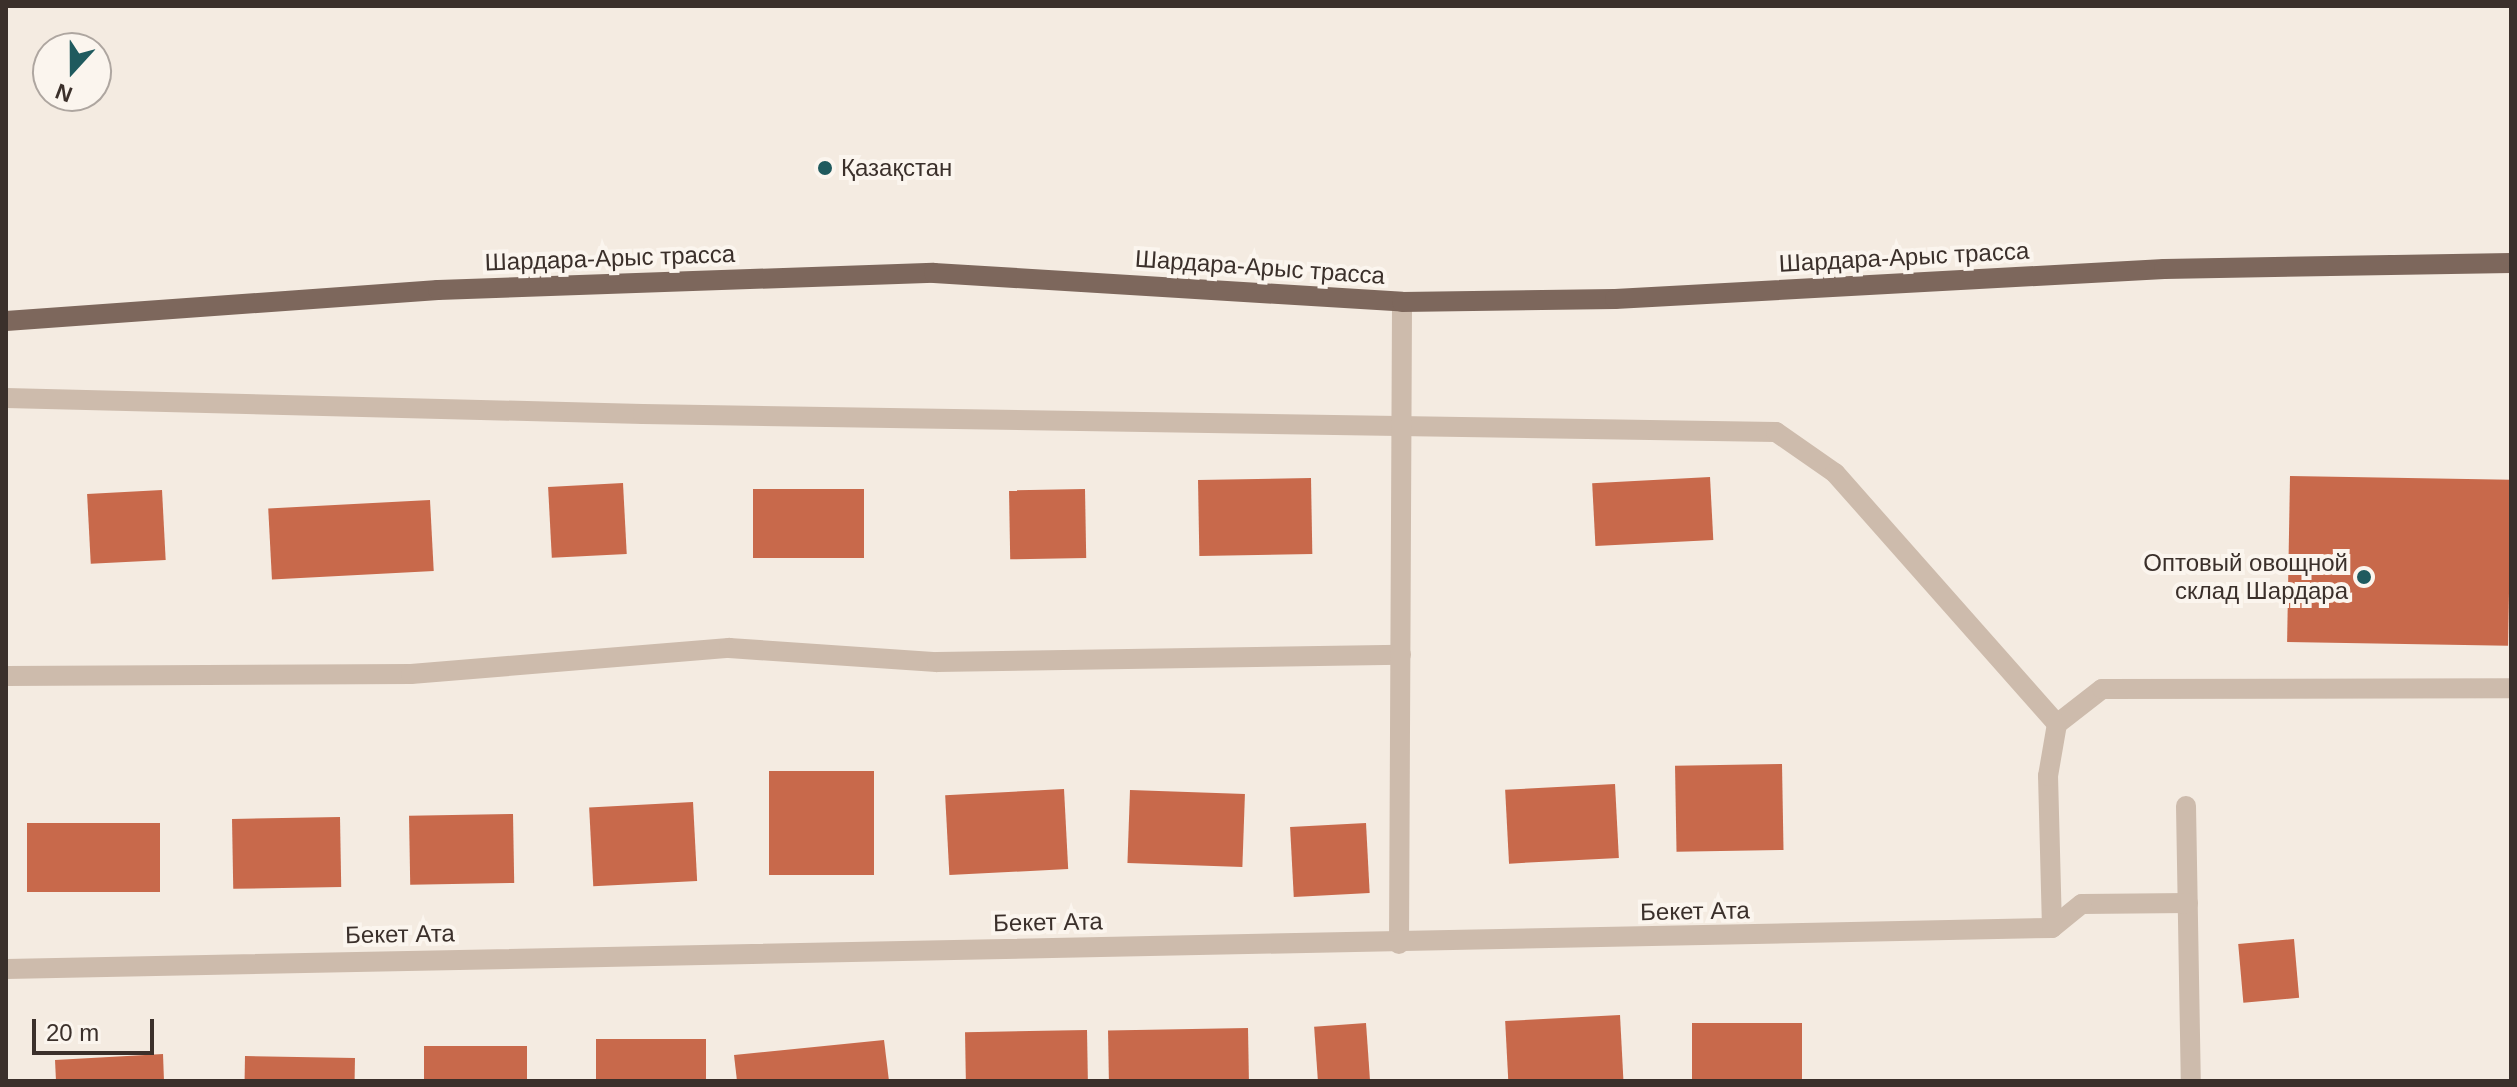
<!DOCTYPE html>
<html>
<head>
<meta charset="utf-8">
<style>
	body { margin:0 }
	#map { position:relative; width:2517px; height:1087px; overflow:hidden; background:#f4ebe1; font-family:Helvetica,sans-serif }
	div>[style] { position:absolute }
	.building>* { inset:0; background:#c8694b; transform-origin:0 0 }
	.service>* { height:20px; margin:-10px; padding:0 10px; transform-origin:10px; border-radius:10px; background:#cdbbac }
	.minor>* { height:20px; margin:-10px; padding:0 10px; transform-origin:10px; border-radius:10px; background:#cdbbac }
	.primary>* { height:20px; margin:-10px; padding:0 10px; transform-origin:10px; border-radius:10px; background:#7d675c }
	.dots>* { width:22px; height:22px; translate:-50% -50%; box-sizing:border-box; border:4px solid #fbf5ee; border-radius:50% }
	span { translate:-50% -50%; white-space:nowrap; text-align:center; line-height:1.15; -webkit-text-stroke:8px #fbf5ee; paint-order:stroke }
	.poi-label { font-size:24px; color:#3b302b }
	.left { translate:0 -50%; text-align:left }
	.right { translate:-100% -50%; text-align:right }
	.street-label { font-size:24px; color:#3b302b }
	.frame { position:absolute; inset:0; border:8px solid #3b302b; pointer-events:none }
	.north { position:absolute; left:32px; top:32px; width:80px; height:80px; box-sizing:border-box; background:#fbf5ee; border:2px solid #aea6a0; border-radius:50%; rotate:201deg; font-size:22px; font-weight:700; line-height:32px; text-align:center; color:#3b302b }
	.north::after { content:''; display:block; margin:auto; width:28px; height:36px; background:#1f5a5e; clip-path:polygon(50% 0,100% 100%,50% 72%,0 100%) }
	.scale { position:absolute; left:32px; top:1019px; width:122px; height:36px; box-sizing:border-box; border:4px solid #3b302b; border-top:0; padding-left:10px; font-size:24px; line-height:28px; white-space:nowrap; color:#3b302b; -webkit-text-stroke:6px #fbf5ee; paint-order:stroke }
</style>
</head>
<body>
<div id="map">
	<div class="building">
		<div style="left:2290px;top:476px;width:221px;height:166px;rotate:1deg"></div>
		<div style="left:1710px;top:477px;width:63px;height:118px;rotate:87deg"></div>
		<div style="left:1311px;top:478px;width:76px;height:113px;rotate:89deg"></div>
		<div style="left:623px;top:483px;width:71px;height:75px;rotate:87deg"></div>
		<div style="left:753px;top:489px;width:111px;height:69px"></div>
		<div style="left:1085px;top:489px;width:69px;height:76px;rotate:89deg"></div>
		<div style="left:162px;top:490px;width:70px;height:75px;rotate:87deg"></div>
		<div style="left:430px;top:500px;width:71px;height:162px;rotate:87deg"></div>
		<div style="left:1782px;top:764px;width:86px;height:107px;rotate:89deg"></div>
		<div style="left:769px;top:771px;width:105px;height:104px"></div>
		<div style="left:1615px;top:784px;width:74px;height:110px;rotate:87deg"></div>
		<div style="left:1064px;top:789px;width:80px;height:119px;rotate:87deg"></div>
		<div style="left:1130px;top:790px;width:115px;height:73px;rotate:2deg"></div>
		<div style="left:693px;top:802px;width:79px;height:104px;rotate:87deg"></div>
		<div style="left:513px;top:814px;width:69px;height:104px;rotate:89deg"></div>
		<div style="left:340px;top:817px;width:70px;height:108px;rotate:89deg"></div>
		<div style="left:160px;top:823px;width:69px;height:133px;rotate:90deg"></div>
		<div style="left:1366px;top:823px;width:70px;height:76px;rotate:87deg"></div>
		<div style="left:2294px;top:939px;width:59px;height:56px;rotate:85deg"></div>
		<div style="left:1620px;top:1015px;width:66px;height:115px;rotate:87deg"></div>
		<div style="left:1366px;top:1023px;width:58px;height:52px;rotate:86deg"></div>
		<div style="left:1802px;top:1023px;width:58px;height:110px;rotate:90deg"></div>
		<div style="left:1248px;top:1028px;width:53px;height:140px;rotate:89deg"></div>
		<div style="left:1087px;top:1030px;width:51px;height:122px;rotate:89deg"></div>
		<div style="left:706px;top:1039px;width:42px;height:110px;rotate:90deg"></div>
		<div style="clip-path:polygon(884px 1040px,889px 1081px,737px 1081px,734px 1055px)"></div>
		<div style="left:424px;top:1046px;width:103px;height:35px"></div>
		<div style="clip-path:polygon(163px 1054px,164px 1081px,56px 1081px,55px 1060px)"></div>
		<div style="left:245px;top:1056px;width:110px;height:25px;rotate:1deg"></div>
	</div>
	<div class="service">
		<div style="left:2186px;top:806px;width:275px;rotate:89deg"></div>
		<div style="left:2082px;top:904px;width:106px;rotate:-0.5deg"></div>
	</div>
	<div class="minor">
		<div style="left:6px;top:398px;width:637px;rotate:1.44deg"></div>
		<div style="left:643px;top:414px;width:1133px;rotate:0.91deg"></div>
		<div style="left:1776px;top:432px;width:72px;rotate:34.8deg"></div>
		<div style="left:1835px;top:473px;width:335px;rotate:48.5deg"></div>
		<div style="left:2057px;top:724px;width:57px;rotate:-37.9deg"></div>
		<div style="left:2102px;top:689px;width:409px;rotate:-0.1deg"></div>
		<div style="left:6px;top:676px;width:405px;rotate:-0.3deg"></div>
		<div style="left:411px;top:674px;width:319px;rotate:-4.7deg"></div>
		<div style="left:729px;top:648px;width:208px;rotate:3.9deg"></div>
		<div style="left:937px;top:662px;width:464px;rotate:-0.9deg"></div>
		<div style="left:2052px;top:928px;width:152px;rotate:-91.5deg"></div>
		<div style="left:2048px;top:776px;width:53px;rotate:-80.2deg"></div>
		<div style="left:1399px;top:944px;width:642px;rotate:-89.73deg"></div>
		<div style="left:6px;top:969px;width:2046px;rotate:-1.15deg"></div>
		<div style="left:2052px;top:928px;width:38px;rotate:-39deg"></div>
	</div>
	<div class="primary">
		<div style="left:6px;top:321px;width:433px;rotate:-4.1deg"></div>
		<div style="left:438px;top:290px;width:496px;rotate:-2deg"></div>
		<div style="left:934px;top:273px;width:469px;rotate:3.5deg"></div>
		<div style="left:1402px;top:302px;width:213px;rotate:-0.8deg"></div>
		<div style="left:1615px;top:299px;width:550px;rotate:-3.13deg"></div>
		<div style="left:2164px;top:269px;width:347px;rotate:-1deg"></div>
	</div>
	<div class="dots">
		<div style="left:825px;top:168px;background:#1f5a5e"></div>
		<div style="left:2364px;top:577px;background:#1f5a5e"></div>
	</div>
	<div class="poi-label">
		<span class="left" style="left:841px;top:168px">Қазақстан</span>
		<span class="right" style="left:2348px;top:577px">Оптовый овощной<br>склад Шардара</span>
	</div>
	<div class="street-label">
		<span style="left:1904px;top:257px;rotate:-3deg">Шардара-Арыс трасса</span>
		<span style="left:610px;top:258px;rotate:-2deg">Шардара-Арыс трасса</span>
		<span style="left:1260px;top:267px;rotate:4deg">Шардара-Арыс трасса</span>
		<span style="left:1695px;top:911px;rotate:-1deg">Бекет Ата</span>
		<span style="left:1048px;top:922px;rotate:-1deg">Бекет Ата</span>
		<span style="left:400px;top:934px;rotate:-1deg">Бекет Ата</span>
	</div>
	<div class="frame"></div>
	<div class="north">N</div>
	<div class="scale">20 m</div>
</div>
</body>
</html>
